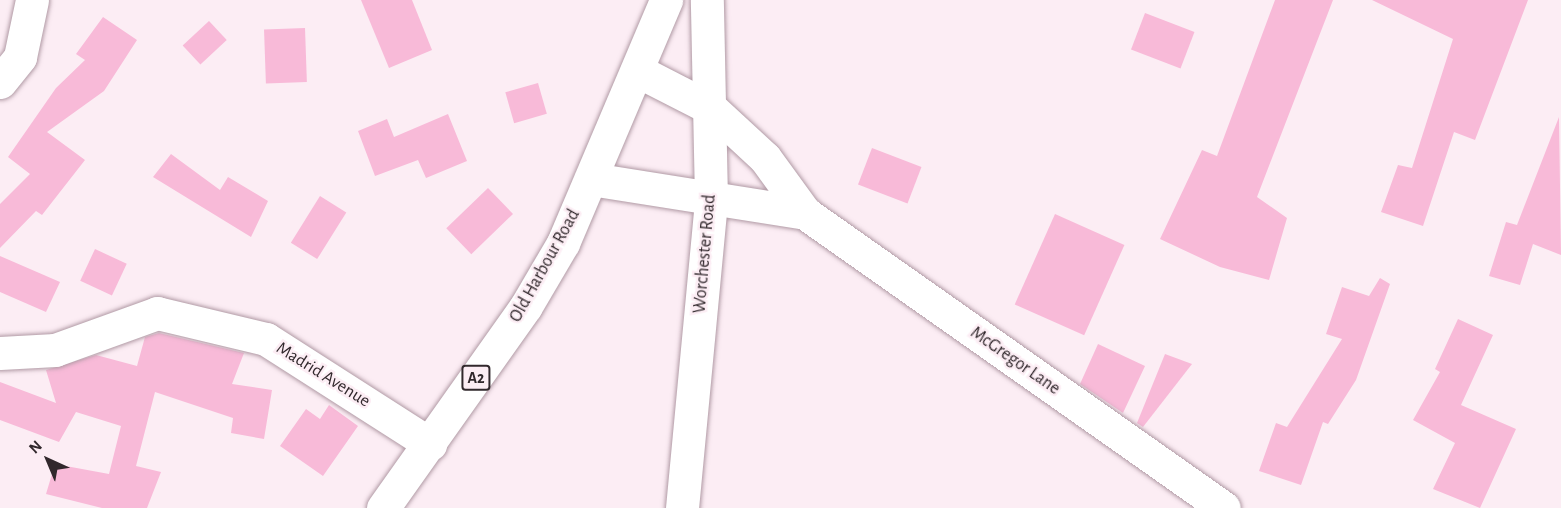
<!DOCTYPE html>
<html>
<head>
<meta charset="utf-8">
<style>
	body { margin:0 }
	#map { position:relative; width:1561px; height:508px; overflow:hidden; background:#fcedf4; font-family:"Alegreya Sans",sans-serif }
	div>[style] { position:absolute }
	.building>* { inset:0; background:#f8bad8; transform-origin:0 0 }
	.roads { filter:drop-shadow(0 0 2px #b19aa5) drop-shadow(0 0 2px #b19aa5) }
	.street>* { height:33px; margin:-16.5px; padding:0 16.5px; transform-origin:16.5px; border-radius:16.5px; background:#fff }
	.primary>* { height:33px; margin:-16.5px; padding:0 16.5px; transform-origin:16.5px; border-radius:16.5px; background:#fff }
	span { translate:-50% -50%; white-space:nowrap; text-align:center; line-height:1.15; -webkit-text-stroke:5px #fcedf4; paint-order:stroke }
	.shield-label span { padding:2px 4px; background:#fcedf4; border:2px solid; border-radius:4px; -webkit-text-stroke-width:0 }
	.shield-label { font-size:16px; color:#31282c; font-weight:700 }
	.street-label { font-size:18px; color:#31282c }
	.north { position:absolute; left:18px; top:430px; width:60px; height:60px; -webkit-text-stroke:4px #fcedf4; paint-order:stroke; rotate:316deg; font-size:16px; font-weight:700; line-height:24px; text-align:center; color:#31282c }
	.north::after { content:''; display:block; margin:auto; width:21px; height:27px; background:#31282c; clip-path:polygon(50% 0,100% 100%,50% 72%,0 100%) }
</style>
</head>
<body>
<div id="map">
	<div class="building">
		<div style="clip-path:polygon(361px 0,412px 0,432px 50px,389px 68px)"></div>
		<div style="clip-path:polygon(1275px 0,1333px 0,1257px 197px,1287px 218px,1269px 280px,1220px 267px,1160px 239px,1202px 150px,1217px 156px)"></div>
		<div style="clip-path:polygon(1372px 0,1528px 0,1475px 140px,1454px 132px,1423px 226px,1381px 212px,1398px 165px,1412px 168px,1453px 39px)"></div>
		<div style="left:1145px;top:13px;width:53px;height:39px;rotate:21deg"></div>
		<div style="clip-path:polygon(103px 17px,137px 40px,104px 91px,47px 132px,85px 160px,42px 215px,36px 211px,0 248px,0 204px,30px 174px,8px 157px,56px 88px,85px 60px,76px 54px)"></div>
		<div style="left:209px;top:21px;width:26px;height:36px;rotate:47deg"></div>
		<div style="left:305px;top:28px;width:54px;height:41px;rotate:88deg"></div>
		<div style="left:538px;top:83px;width:32px;height:34px;rotate:74deg"></div>
		<div style="clip-path:polygon(448px 114px,467px 161px,426px 178px,418px 160px,375px 176px,358px 131px,387px 119px,394px 137px)"></div>
		<div style="clip-path:polygon(1559px 117px,1561px 255px,1533px 244px,1520px 285px,1489px 276px,1506px 222px,1517px 225px)"></div>
		<div style="left:872px;top:148px;width:53px;height:39px;rotate:21deg"></div>
		<div style="clip-path:polygon(171px 154px,220px 190px,228px 177px,268px 201px,251px 237px,153px 177px)"></div>
		<div style="left:488px;top:188px;width:36px;height:58px;rotate:46deg"></div>
		<div style="left:320px;top:196px;width:31px;height:55px;rotate:32deg"></div>
		<div style="left:1055px;top:214px;width:76px;height:99px;rotate:24deg"></div>
		<div style="left:95px;top:249px;width:35px;height:35px;rotate:25deg"></div>
		<div style="clip-path:polygon(0 256px,60px 282px,46px 312px,0 292px)"></div>
		<div style="clip-path:polygon(1380px 278px,1390px 284px,1356px 380px,1328px 424px,1323px 422px,1301px 485px,1259px 471px,1276px 423px,1287px 427px,1342px 339px,1326px 334px,1342px 287px,1369px 296px)"></div>
		<div style="clip-path:polygon(1458px 319px,1493px 335px,1461px 405px,1516px 429px,1480px 508px,1433px 489px,1455px 443px,1413px 420px,1440px 372px,1435px 369px)"></div>
		<div style="clip-path:polygon(159px 333px,244px 353px,232px 384px,272px 390px,264px 439px,231px 433px,233px 418px,155px 392px,136px 466px,161px 472px,147px 508px,102px 508px,46px 494px,55px 464px,109px 474px,121px 426px,76px 412px,59px 442px,0 420px,0 382px,56px 403px,46px 370px,96px 355px,137px 366px,145px 337px)"></div>
		<div style="clip-path:polygon(1098px 344px,1145px 366px,1123px 413px,1080px 384px)"></div>
		<div style="clip-path:polygon(1165px 354px,1192px 364px,1143px 427px,1137px 423px)"></div>
		<div style="clip-path:polygon(329px 405px,358px 426px,323px 476px,280px 446px,306px 409px,320px 419px)"></div>
	</div>
	<div class="roads">
		<div class="street">
			<div style="left:638px;top:71px;width:83px;rotate:27.2deg"></div>
			<div style="left:712px;top:109px;width:72px;rotate:42.8deg"></div>
			<div style="left:765px;top:158px;width:68px;rotate:54deg"></div>
			<div style="left:805px;top:213px;width:512px;rotate:35.15deg"></div>
			<div style="left:0;top:82px;width:32px;rotate:-51deg"></div>
			<div style="left:20px;top:57px;width:58px;rotate:-78.1deg"></div>
			<div style="left:591px;top:179px;width:217px;rotate:9deg"></div>
			<div style="left:0;top:353px;width:55px;rotate:-3.1deg"></div>
			<div style="left:55px;top:350px;width:109px;rotate:-19.9deg"></div>
			<div style="left:157px;top:313px;width:112px;rotate:13.4deg"></div>
			<div style="left:266px;top:339px;width:195px;rotate:32.6deg"></div>
			<div style="left:682px;top:508px;width:310px;rotate:-84.6deg"></div>
			<div style="left:711px;top:199px;width:199px;rotate:-91.2deg"></div>
		</div>
		<div class="primary">
			<div style="left:383px;top:508px;width:247px;rotate:-54.7deg"></div>
			<div style="left:526px;top:306px;width:73px;rotate:-59.6deg"></div>
			<div style="left:563px;top:243px;width:264px;rotate:-67deg"></div>
		</div>
	</div>
	<div class="shield-label">
		<span style="left:476px;top:378px">A2</span>
	</div>
	<div class="street-label">
		<span style="left:705px;top:254px;rotate:-85deg">Worchester Road</span>
		<span style="left:545px;top:266px;rotate:-61deg">Old Harbour Road</span>
		<span style="left:1015px;top:361px;rotate:35deg">McGregor Lane</span>
		<span style="left:323px;top:375px;rotate:32deg">Madrid Avenue</span>
	</div>
	<div class="north">N</div>
</div>
</body>
</html>
